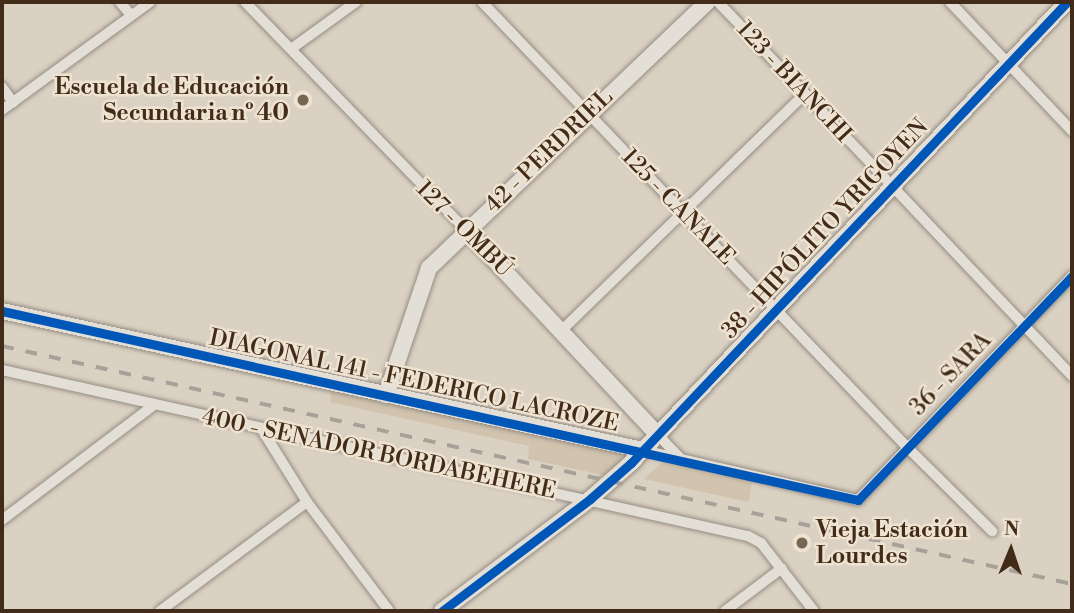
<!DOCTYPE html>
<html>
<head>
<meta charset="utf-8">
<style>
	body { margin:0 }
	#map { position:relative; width:1074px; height:613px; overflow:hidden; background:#dad1c2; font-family:"Libre Bodoni",serif }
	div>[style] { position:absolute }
	.green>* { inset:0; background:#d1c3ae }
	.roads { filter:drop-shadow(0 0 2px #958d83) drop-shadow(0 0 2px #958d83) }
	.street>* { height:10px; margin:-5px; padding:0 5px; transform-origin:5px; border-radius:5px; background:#e3ded6 }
	.secondary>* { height:16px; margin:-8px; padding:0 8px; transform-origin:8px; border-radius:8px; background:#e3ded6 }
	.rail>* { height:3.5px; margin-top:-1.75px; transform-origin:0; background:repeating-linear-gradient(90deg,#a7a199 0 12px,transparent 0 24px) }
	.cycleway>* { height:9px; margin:-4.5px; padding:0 4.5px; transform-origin:4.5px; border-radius:4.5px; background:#0057b8 }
	.dots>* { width:19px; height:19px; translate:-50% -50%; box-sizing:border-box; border:4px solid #eee2d1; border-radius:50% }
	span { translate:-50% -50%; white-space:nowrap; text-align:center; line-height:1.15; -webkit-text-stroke:5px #eee2d1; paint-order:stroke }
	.street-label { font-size:23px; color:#422c19 }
	.poi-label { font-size:23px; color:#422c19; font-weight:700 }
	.right { translate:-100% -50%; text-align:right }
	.left { translate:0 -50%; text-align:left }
	.frame { position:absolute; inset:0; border:4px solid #422c19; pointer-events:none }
	.north { position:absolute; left:976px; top:515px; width:70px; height:70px; -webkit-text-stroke:5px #eee2d1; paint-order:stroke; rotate:2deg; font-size:19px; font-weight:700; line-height:28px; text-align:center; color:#422c19 }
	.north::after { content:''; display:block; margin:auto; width:24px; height:32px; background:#422c19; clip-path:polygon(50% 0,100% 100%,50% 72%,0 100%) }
</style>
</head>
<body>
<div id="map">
	<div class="green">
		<div style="clip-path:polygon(331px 389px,619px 452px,622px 460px,608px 476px,528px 459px,529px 446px,330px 402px)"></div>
		<div style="clip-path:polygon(663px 462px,752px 482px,749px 502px,644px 479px)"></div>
	</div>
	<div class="roads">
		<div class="street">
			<div style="left:120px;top:2px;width:17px;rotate:50deg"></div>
			<div style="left:245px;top:2px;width:318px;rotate:45.9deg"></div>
			<div style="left:482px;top:2px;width:615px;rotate:46.32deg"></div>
			<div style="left:907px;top:447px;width:120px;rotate:44.7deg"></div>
			<div style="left:718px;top:2px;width:515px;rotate:46.57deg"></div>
			<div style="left:950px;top:2px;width:178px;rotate:46.6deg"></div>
			<div style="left:291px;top:49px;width:80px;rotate:-35.9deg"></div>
			<div style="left:2px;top:87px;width:19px;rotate:54deg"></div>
			<div style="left:2px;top:110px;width:183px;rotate:-36.1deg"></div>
			<div style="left:562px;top:330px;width:339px;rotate:-44.2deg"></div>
			<div style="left:2px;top:370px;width:764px;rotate:12.55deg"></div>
			<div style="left:748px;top:536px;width:15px;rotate:28deg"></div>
			<div style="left:761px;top:543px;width:86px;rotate:52.1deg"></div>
			<div style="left:261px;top:428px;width:87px;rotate:58.1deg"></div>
			<div style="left:307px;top:502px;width:136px;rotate:53deg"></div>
			<div style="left:657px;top:434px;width:35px;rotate:46deg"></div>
			<div style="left:643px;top:450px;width:221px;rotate:13.1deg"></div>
			<div style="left:858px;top:500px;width:310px;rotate:-46.3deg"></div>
			<div style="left:2px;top:520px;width:191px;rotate:-37.1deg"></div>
			<div style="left:160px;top:611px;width:183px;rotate:-36.6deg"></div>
			<div style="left:725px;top:611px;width:71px;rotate:-37deg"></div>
		</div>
		<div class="secondary">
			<div style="left:466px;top:230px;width:279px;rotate:46.9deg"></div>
			<div style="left:2px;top:311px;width:656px;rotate:12.24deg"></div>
			<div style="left:386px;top:395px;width:134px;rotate:-71.3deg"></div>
			<div style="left:429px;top:268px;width:385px;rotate:-43.7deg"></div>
			<div style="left:442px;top:611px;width:186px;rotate:-37.1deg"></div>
			<div style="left:590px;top:499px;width:55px;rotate:-41.3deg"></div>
			<div style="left:631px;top:463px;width:635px;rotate:-46.6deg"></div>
		</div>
	</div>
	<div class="rail">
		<div style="left:2px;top:346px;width:1096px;rotate:12.54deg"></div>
	</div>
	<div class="cycleway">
		<div style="left:2px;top:311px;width:877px;rotate:12.45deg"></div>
		<div style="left:858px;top:500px;width:310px;rotate:-46.3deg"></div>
		<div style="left:442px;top:611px;width:186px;rotate:-37.1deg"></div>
		<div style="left:590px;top:499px;width:55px;rotate:-41.3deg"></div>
		<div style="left:631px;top:463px;width:635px;rotate:-46.6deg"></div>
	</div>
	<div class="dots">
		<div style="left:303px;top:100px;background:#776654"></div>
		<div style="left:802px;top:543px;background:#776654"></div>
	</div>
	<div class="street-label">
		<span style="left:794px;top:82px;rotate:47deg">123 - BIANCHI</span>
		<span style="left:549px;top:151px;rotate:-44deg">42 - PERDRIEL</span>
		<span style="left:678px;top:207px;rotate:46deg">125 - CANALE</span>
		<span style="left:464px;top:229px;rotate:45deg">127 - OMBÚ</span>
		<span style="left:825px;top:229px;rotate:-47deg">38 - HIPÓLITO YRIGOYEN</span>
		<span style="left:951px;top:374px;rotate:-46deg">36 - SARA</span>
		<span style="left:414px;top:381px;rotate:12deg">DIAGONAL 141 - FEDERICO LACROZE</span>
		<span style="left:379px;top:454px;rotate:12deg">400 - SENADOR BORDABEHERE</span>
	</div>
	<div class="poi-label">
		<span class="right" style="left:289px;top:100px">Escuela de Educación<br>Secundaria nº 40</span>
		<span class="left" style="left:816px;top:543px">Vieja Estación<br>Lourdes</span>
	</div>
	<div class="frame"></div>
	<div class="north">N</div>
</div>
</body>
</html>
